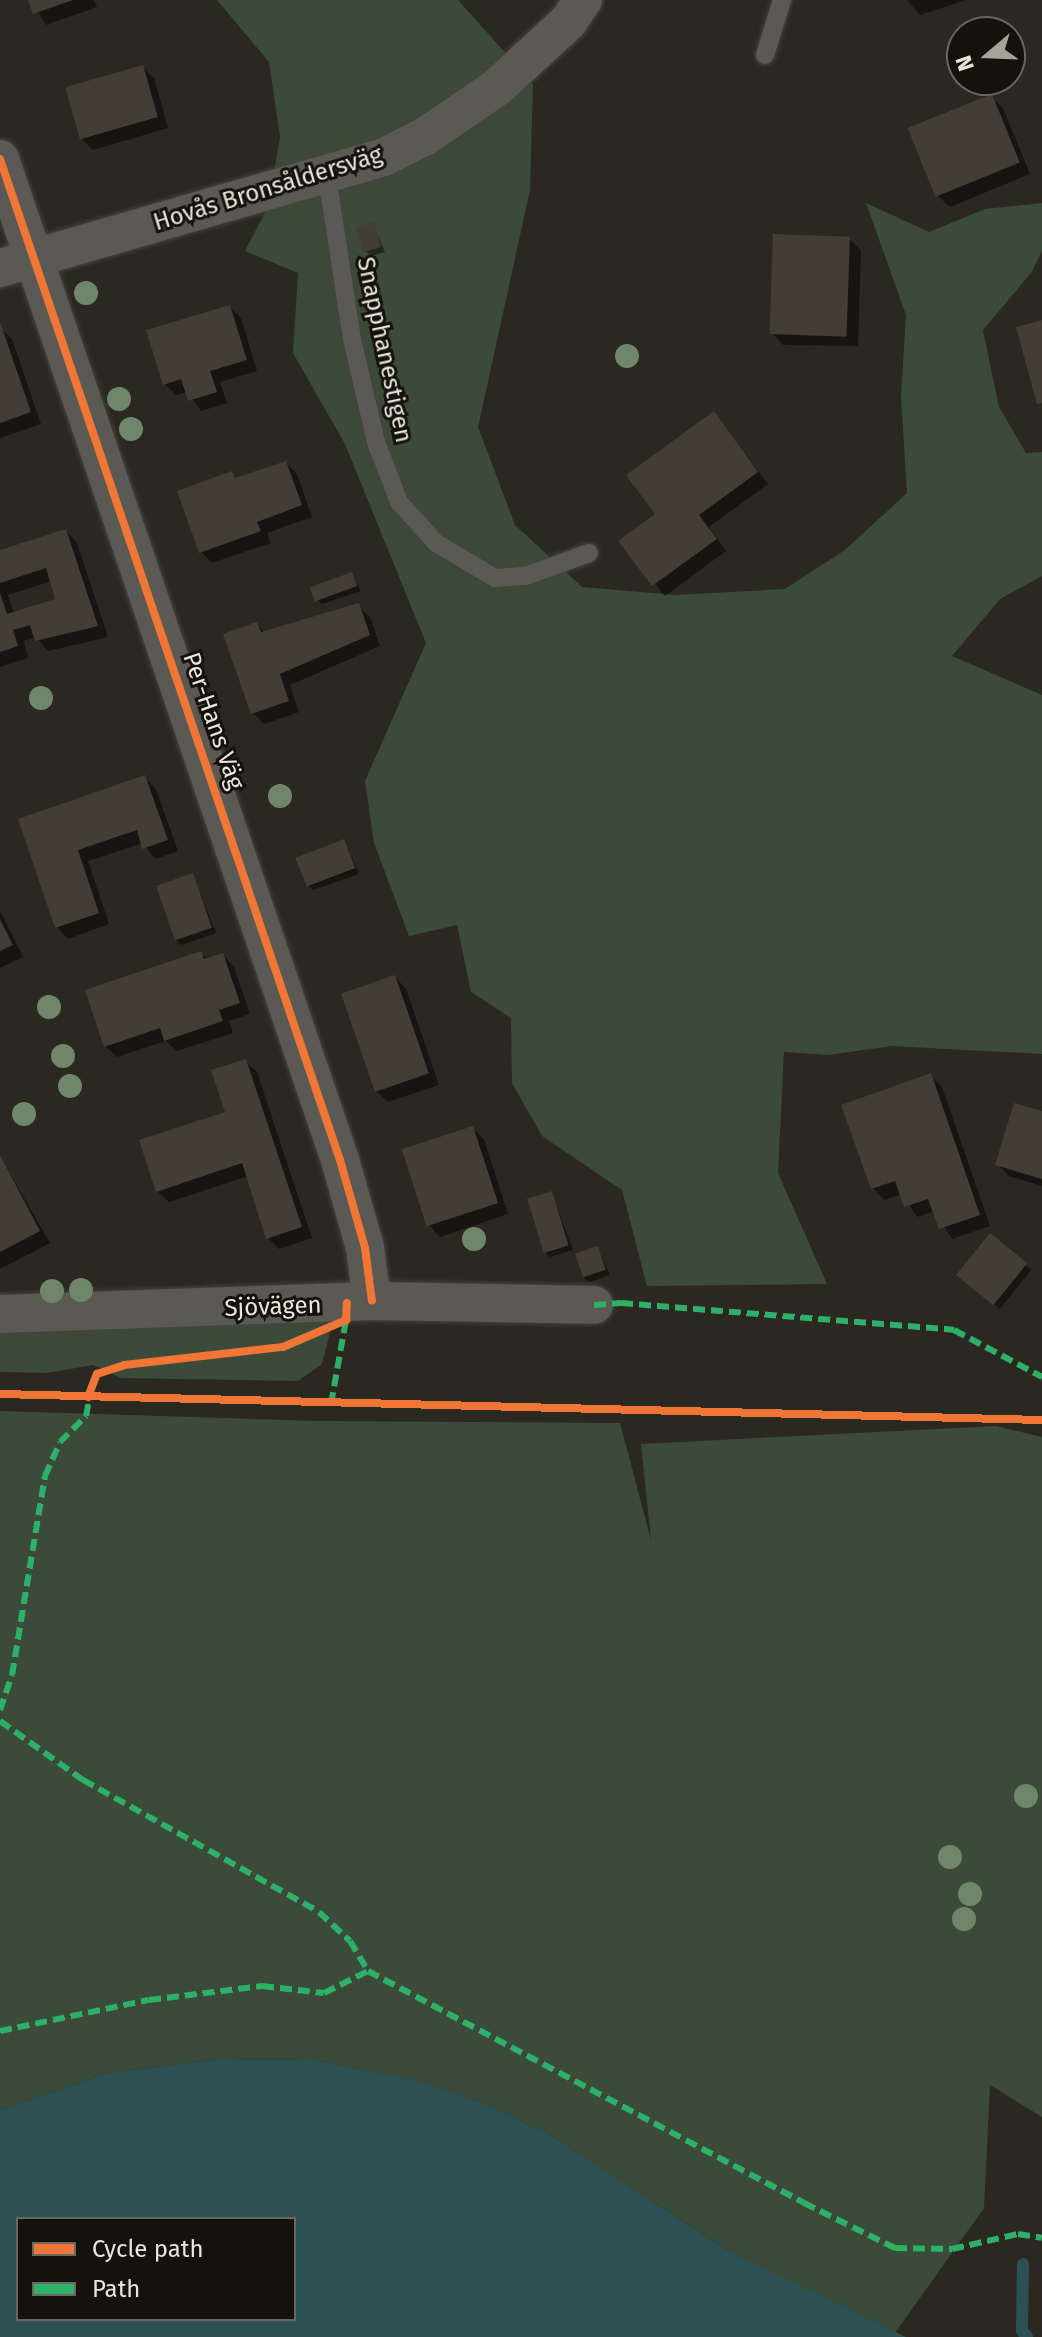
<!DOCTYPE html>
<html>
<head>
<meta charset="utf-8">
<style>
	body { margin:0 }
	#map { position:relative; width:1042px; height:2337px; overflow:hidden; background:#2b2821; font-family:"Fira Sans",sans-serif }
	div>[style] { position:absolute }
	.green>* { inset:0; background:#3c4b39 }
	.water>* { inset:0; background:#2d5153 }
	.shadow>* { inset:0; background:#0007 }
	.stream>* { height:12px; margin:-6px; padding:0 6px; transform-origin:6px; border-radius:6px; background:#2d5153 }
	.building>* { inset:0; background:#423e35; transform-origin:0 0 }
	.roads { filter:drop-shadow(0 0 2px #46433d) drop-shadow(0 0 2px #46433d) }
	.lane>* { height:18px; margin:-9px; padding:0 9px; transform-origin:9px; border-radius:9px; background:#5b5954 }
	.street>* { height:38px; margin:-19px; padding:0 19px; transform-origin:19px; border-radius:19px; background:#5b5954 }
	.quiet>* { height:6px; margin-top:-3px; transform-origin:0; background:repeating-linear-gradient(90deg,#2db169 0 12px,transparent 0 18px) }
	.cycleway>* { height:8px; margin:-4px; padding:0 4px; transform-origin:4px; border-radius:4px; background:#f07635 }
	.trees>* { width:24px; height:24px; margin:-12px; border-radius:50%; background:#70866a }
	span { translate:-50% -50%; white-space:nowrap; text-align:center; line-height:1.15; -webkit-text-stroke:6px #15120c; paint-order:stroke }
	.street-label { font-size:24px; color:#eae5dd }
	.legend { position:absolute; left:16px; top:2217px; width:280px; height:104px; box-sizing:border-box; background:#15120c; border:2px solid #6a6660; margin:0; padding:10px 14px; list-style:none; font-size:24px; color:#eae5dd }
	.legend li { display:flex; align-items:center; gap:16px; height:40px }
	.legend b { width:40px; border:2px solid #6a6660 }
	.north { position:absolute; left:946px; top:16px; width:80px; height:80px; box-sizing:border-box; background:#15120c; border:2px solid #6a6660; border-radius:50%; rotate:251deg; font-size:22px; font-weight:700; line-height:32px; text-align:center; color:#eae5dd }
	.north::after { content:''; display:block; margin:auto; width:28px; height:36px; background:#a7a39b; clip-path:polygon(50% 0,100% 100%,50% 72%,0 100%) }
</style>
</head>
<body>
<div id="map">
	<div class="green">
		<div style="clip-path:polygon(217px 0,458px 0,533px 84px,530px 190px,478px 427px,515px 525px,582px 587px,675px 595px,785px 589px,845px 550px,907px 493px,901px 397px,906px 315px,866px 203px,929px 232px,985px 209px,1042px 203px,1042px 251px,1031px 273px,983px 330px,999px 407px,1026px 453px,1042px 452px,1042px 576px,1000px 599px,952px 656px,1042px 695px,1042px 1054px,892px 1046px,828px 1055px,784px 1052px,778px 1173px,827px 1284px,647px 1286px,622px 1190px,542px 1136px,512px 1083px,511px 1018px,471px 992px,457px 925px,409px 936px,374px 843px,365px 781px,426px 643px,345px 444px,293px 353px,298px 273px,245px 251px,268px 207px,280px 137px,269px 62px)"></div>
		<div style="clip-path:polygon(333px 1321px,322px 1364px,298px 1381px,121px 1378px,93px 1365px,47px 1373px,0 1372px,0 1327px)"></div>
		<div style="clip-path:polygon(0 1411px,318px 1421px,620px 1423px,651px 1540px,641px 1444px,996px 1426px,1042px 1437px,1042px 2117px,990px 2085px,984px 2208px,895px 2333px,729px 2251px,548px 2133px,478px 2101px,403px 2077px,314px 2060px,218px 2059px,108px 2073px,0 2110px)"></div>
	</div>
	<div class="water">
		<div style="clip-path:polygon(evenodd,218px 2059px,314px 2060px,404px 2077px,478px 2101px,548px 2133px,729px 2251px,906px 2337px,0 2337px,0 2110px,108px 2073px,218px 2059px,18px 2219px,294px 2219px,294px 2319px,18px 2319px,18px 2219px)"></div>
	</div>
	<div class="shadow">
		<div style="clip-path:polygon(31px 0,94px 0,97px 7px,46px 25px)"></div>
		<div style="clip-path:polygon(907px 0,966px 0,920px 15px)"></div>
		<div style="clip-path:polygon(142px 67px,154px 78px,168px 128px,93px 150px,82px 139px)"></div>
		<div style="clip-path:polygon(991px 97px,1003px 108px,1030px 174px,950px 207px,938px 196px)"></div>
		<div style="clip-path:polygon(373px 224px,385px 252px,371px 256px,366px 251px)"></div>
		<div style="clip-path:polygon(849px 239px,861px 250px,858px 346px,783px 345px,772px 333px)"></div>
		<div style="clip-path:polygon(229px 307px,241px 318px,257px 371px,220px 382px,227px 403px,201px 411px,187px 392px,176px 395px,165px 384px)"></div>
		<div style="clip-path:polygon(0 328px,12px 339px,41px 424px,0 438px)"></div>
		<div style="clip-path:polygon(714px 413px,768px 484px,709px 527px,726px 551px,665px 596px,621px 542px,657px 515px)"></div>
		<div style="clip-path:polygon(286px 463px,297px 474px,312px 517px,267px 533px,271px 543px,212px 563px,201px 552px,232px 474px,238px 480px)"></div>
		<div style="clip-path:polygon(evenodd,66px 531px,77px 543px,108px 637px,48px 651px,36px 637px,24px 641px,28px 658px,0 667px,0 552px,66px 531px,52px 581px,58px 600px,14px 614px,8px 595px,52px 581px)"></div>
		<div style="clip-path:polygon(352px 574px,361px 591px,322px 604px,317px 599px)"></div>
		<div style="clip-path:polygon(358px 606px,370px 617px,380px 646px,290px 685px,299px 712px,264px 724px,253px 713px,257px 624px,265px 633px)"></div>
		<div style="clip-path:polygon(145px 778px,156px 789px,178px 851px,155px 859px,143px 843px,88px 861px,109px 924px,68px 939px,57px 927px,21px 820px)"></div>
		<div style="clip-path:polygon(344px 841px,359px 874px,313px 890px,308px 885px)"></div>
		<div style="clip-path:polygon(192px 875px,216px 933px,181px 945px,176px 940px)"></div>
		<div style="clip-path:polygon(0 911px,23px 957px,0 968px)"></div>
		<div style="clip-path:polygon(200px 953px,208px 960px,223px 955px,234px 967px,250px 1014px,229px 1021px,233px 1033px,177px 1051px,166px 1041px,117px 1057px,105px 1046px)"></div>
		<div style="clip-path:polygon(395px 977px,406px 989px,439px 1085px,388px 1102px,376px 1091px)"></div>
		<div style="clip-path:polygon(245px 1061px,257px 1072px,312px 1238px,279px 1249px,268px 1238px,248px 1176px,169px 1202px,157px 1191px,227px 1114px)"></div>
		<div style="clip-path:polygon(930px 1075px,942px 1087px,990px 1226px,952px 1239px,935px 1211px,917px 1217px,902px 1194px,884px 1200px,873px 1188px)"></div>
		<div style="clip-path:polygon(1042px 1113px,1042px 1186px,1009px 1176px,998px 1164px)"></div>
		<div style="clip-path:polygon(472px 1128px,484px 1139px,508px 1214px,440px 1237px,429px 1225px)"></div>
		<div style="clip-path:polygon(0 1156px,50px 1243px,0 1269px)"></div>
		<div style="clip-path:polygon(552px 1194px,573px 1250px,550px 1257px,545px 1252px)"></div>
		<div style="clip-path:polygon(990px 1236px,1031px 1270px,1000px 1309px,964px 1280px)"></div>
		<div style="clip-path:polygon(598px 1248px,610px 1275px,589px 1282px,583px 1277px)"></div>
	</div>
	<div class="stream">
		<div style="left:1023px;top:2264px;width:67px;rotate:90.9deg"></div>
		<div style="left:1022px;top:2331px;width:8px;rotate:50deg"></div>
	</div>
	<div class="building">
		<div style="clip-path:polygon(28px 0,73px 0,33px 14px)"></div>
		<div style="left:143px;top:65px;width:54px;height:81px;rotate:74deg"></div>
		<div style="left:992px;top:94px;width:74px;height:91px;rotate:68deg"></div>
		<div style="left:374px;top:222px;width:26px;height:19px;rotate:74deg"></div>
		<div style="left:773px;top:234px;width:77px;height:100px;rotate:2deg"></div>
		<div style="clip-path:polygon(230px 305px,247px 360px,210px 371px,217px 392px,188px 401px,181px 379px,163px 385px,146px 330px)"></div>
		<div style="clip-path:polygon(1042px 320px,1042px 403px,1037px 404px,1016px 327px)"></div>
		<div style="clip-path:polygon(0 322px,31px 412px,0 423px)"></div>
		<div style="clip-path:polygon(714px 411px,758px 472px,699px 515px,717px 539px,652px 586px,618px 541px,655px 514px,626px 475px)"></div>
		<div style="clip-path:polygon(286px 461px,302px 505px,257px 522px,261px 531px,199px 553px,177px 491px,232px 471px,235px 478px)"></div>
		<div style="clip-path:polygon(66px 529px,98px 626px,35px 641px,30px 625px,13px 630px,18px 646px,0 652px,0 593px,7px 614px,55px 599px,46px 568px,0 583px,0 550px)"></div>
		<div style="left:352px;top:572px;width:15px;height:45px;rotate:70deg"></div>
		<div style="clip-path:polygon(359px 603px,370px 635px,280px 674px,289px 701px,251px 714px,223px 634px,257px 622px,261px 632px)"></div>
		<div style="clip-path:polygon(145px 775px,168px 840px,142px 849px,137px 830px,78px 850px,99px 913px,55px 928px,18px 819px)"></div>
		<div style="left:344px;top:839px;width:31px;height:52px;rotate:69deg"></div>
		<div style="left:193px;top:873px;width:58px;height:39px;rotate:71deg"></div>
		<div style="clip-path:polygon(0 919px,13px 945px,0 951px)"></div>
		<div style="clip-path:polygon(201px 951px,204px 959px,223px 953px,240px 1003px,219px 1010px,223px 1021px,164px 1041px,160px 1028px,104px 1047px,85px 990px)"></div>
		<div style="left:395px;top:975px;width:104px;height:57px;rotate:71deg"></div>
		<div style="clip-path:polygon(246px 1059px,302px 1227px,266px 1239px,242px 1163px,156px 1192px,139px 1140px,225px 1112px,211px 1070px)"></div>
		<div style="clip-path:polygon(931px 1073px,980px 1215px,939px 1229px,928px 1199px,904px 1207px,895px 1181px,871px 1189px,841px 1105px)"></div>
		<div style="clip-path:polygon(1014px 1103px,1042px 1111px,1042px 1179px,995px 1165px)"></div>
		<div style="left:473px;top:1126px;width:81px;height:75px;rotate:72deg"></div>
		<div style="clip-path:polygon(0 1155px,40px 1231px,0 1252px)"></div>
		<div style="left:552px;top:1191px;width:57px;height:26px;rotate:73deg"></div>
		<div style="left:990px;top:1233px;width:48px;height:54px;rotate:39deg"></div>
		<div style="left:598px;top:1246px;width:25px;height:24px;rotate:72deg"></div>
	</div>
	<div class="roads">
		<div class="lane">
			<div style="left:765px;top:55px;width:58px;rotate:-72.8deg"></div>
			<div style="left:327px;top:176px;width:165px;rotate:81.3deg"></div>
			<div style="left:352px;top:339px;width:106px;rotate:76.9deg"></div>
			<div style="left:376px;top:442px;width:64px;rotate:69deg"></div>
			<div style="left:399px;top:502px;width:55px;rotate:47.9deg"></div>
			<div style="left:436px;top:543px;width:69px;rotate:30.7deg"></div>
			<div style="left:495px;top:578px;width:31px;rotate:-4deg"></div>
			<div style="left:526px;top:576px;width:67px;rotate:-20.1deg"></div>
		</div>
		<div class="street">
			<div style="left:0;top:159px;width:1057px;rotate:71.24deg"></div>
			<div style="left:340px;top:1160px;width:91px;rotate:74.1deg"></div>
			<div style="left:365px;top:1248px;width:53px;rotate:82.5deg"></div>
			<div style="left:0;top:268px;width:400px;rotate:-16.1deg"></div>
			<div style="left:384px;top:157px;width:45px;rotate:-26.6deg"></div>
			<div style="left:424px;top:137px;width:87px;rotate:-34.2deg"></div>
			<div style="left:496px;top:88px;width:98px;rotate:-42.5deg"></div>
			<div style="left:568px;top:22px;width:27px;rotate:-56deg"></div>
			<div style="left:0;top:1314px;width:372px;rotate:-2deg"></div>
			<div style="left:372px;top:1301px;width:222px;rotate:1deg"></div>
		</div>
	</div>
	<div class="quiet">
		<div style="left:594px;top:1305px;width:27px;rotate:-4deg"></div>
		<div style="left:621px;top:1303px;width:334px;rotate:4.6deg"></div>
		<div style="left:954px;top:1330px;width:100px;rotate:28.1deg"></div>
		<div style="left:331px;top:1404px;width:85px;rotate:-79.9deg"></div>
		<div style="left:0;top:1710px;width:37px;rotate:-71deg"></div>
		<div style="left:12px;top:1675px;width:202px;rotate:-80.6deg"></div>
		<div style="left:45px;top:1476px;width:37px;rotate:-66deg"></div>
		<div style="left:60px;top:1442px;width:37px;rotate:-45deg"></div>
		<div style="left:86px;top:1416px;width:26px;rotate:-79deg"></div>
		<div style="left:0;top:1721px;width:102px;rotate:35.4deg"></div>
		<div style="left:83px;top:1780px;width:270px;rotate:29.2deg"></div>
		<div style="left:319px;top:1912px;width:42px;rotate:43.1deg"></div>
		<div style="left:350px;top:1941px;width:35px;rotate:59deg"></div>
		<div style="left:368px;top:1971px;width:494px;rotate:28deg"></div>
		<div style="left:804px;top:2203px;width:102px;rotate:26.3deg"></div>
		<div style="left:895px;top:2248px;width:57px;rotate:1deg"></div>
		<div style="left:952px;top:2249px;width:68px;rotate:-12.8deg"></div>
		<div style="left:1018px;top:2234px;width:24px;rotate:9deg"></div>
		<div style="left:0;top:2031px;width:152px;rotate:-11.8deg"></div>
		<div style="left:149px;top:2000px;width:114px;rotate:-7.1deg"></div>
		<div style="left:262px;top:1986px;width:62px;rotate:6.4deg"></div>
		<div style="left:324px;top:1993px;width:49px;rotate:-26.6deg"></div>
	</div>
	<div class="cycleway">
		<div style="left:0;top:159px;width:1057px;rotate:71.24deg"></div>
		<div style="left:340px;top:1160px;width:91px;rotate:74.1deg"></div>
		<div style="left:365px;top:1248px;width:53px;rotate:82.5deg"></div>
		<div style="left:0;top:1394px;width:1042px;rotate:1.43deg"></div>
		<div style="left:88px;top:1397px;width:25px;rotate:-69deg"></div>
		<div style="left:97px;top:1374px;width:28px;rotate:-18deg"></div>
		<div style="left:124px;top:1365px;width:160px;rotate:-6.5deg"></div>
		<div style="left:283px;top:1347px;width:69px;rotate:-23.2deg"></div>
		<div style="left:346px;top:1320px;width:17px;rotate:-87deg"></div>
	</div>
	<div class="trees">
		<div style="left:86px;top:293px"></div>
		<div style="left:627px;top:356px"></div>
		<div style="left:119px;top:399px"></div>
		<div style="left:131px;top:429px"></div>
		<div style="left:41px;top:698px"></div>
		<div style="left:280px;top:796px"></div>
		<div style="left:49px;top:1007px"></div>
		<div style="left:63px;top:1056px"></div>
		<div style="left:70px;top:1086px"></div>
		<div style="left:24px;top:1114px"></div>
		<div style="left:474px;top:1239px"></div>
		<div style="left:81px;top:1290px"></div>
		<div style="left:52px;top:1291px"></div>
		<div style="left:1026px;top:1796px"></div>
		<div style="left:950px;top:1857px"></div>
		<div style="left:970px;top:1894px"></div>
		<div style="left:964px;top:1919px"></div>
	</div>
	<div class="street-label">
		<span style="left:268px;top:189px;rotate:-17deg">Hovås Bronsåldersväg</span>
		<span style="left:384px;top:350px;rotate:78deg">Snapphanestigen</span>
		<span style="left:213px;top:721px;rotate:71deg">Per-Hans Väg</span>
		<span style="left:273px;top:1307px;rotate:-2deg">Sjövägen</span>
	</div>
	<ul class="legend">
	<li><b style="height:10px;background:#f07635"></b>Cycle path</li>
	<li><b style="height:10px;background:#2db169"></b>Path</li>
	</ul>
	<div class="north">N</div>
</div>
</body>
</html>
